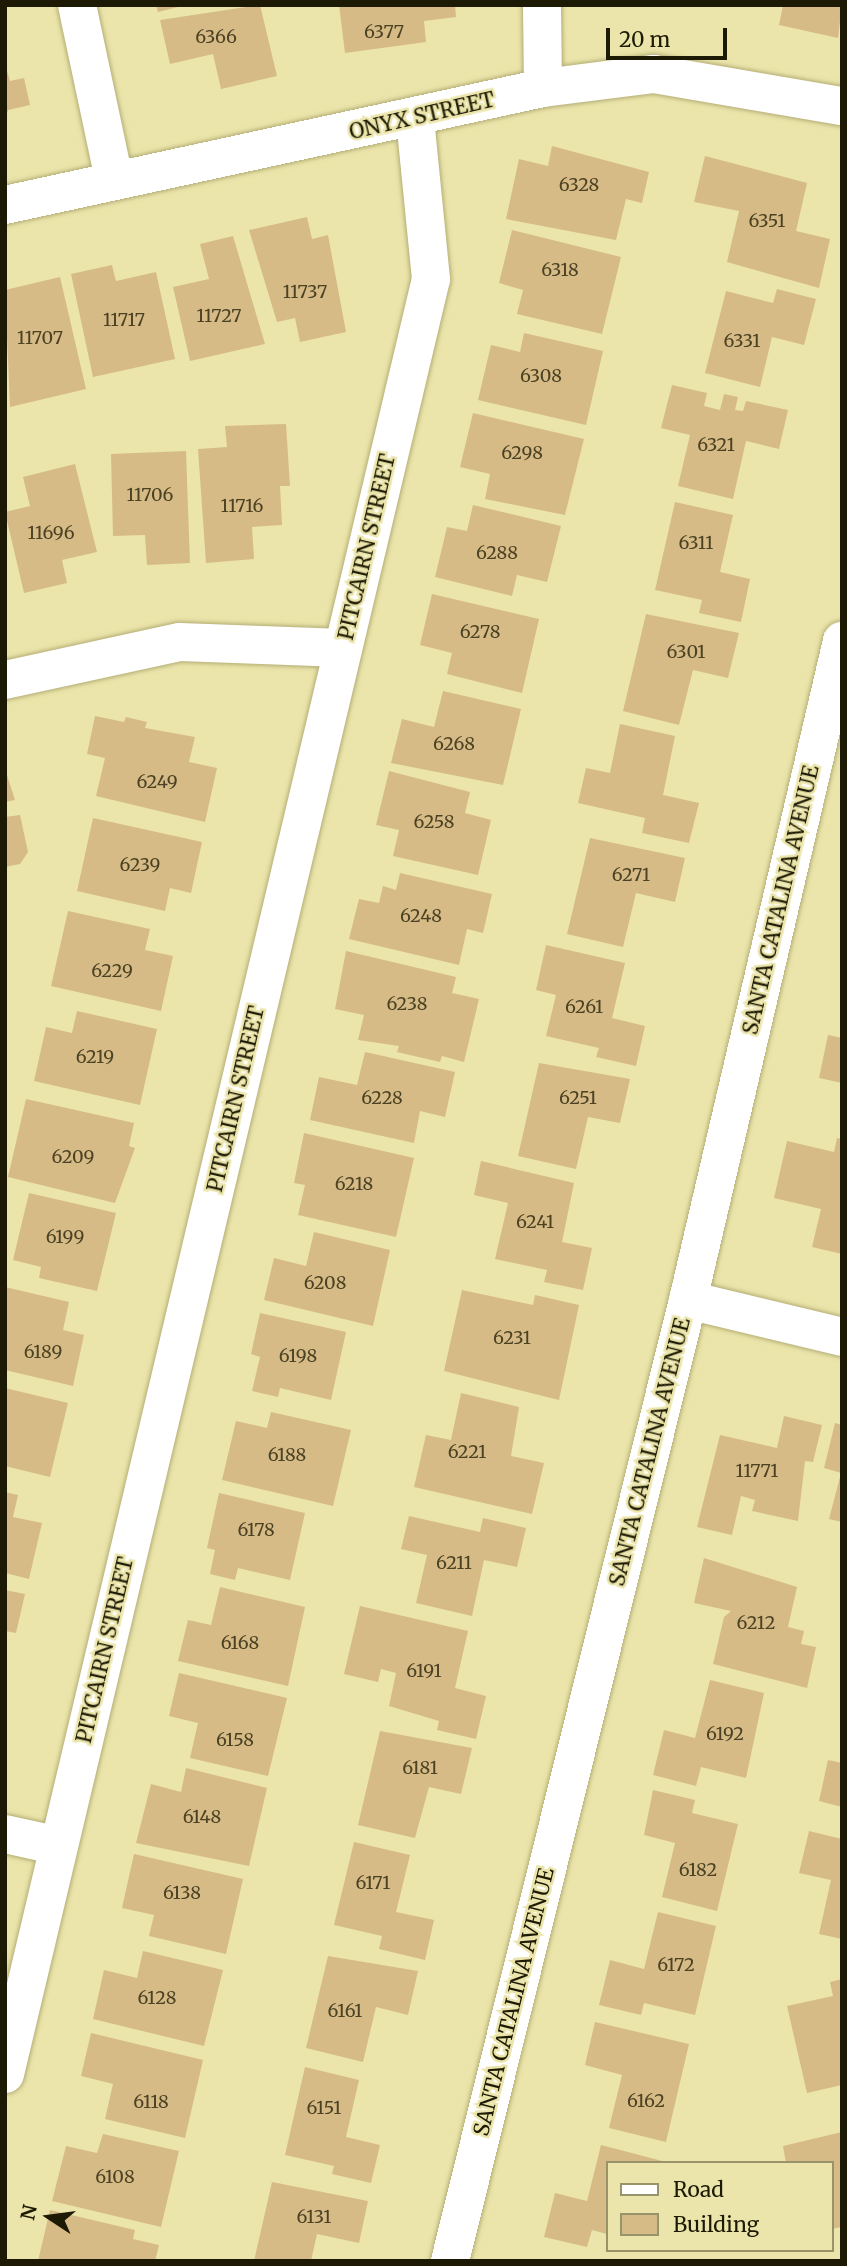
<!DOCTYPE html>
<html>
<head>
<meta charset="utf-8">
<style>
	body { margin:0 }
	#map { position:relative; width:847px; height:2266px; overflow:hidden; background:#ebe5ab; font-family:Merriweather,serif }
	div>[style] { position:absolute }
	.building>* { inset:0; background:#d7bb86 }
	.roads { filter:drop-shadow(0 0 2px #b4ae76) drop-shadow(0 0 2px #b4ae76) }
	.minor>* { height:38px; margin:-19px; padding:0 19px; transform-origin:19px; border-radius:19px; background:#fff }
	span { translate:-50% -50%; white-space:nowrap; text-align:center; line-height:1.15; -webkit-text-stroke:5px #ebe5ab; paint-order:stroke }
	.number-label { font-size:18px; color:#4b4224 }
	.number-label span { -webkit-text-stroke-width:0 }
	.street-label { font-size:21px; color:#1c1904 }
	.frame { position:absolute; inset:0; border:7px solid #1c1904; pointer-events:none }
	.legend { position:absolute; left:606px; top:2161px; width:228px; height:91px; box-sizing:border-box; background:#ebe5ab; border:2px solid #989368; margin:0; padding:9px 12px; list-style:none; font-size:21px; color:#1c1904 }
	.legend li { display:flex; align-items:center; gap:14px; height:35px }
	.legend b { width:35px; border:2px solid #989368 }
	.north { position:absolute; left:14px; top:2182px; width:70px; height:70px; -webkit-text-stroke:5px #ebe5ab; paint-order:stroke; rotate:283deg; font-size:19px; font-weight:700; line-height:28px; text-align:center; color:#1c1904 }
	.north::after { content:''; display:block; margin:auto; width:24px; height:32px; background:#1c1904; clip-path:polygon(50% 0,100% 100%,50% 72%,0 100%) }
	.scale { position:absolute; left:606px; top:28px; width:121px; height:32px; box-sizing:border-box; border:4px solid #1c1904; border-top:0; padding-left:9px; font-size:21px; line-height:24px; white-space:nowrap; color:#1c1904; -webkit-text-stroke:5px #ebe5ab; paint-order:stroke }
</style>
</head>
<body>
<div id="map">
	<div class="building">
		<div style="clip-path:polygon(156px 5px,182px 5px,182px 6px,158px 12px)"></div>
		<div style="clip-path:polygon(260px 5px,277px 76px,221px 89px,213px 54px,170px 64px,160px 20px)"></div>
		<div style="clip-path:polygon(339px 5px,455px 5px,456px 17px,424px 21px,426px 42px,345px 53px)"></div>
		<div style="clip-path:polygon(783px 5px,842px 5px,838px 38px,779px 25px)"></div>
		<div style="clip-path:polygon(5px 64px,10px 81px,24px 78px,30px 105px,8px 110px,5px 120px)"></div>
		<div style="clip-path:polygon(552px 146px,649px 172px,642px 203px,626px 199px,616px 240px,506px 219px,519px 159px,548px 166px)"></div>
		<div style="clip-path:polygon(705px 156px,807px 183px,796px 231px,830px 239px,819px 288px,727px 262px,739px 211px,694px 202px)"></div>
		<div style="clip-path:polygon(307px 217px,312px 239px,328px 235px,346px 332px,300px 342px,295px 318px,277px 322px,249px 230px)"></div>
		<div style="clip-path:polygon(512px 230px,621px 257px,602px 334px,517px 314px,523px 290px,499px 283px)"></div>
		<div style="clip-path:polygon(233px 236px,265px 344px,190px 361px,173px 287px,209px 279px,200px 244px)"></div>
		<div style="clip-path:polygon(112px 265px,116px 281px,156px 272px,175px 359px,93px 377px,71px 274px)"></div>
		<div style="clip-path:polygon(60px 277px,86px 389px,10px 407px,5px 290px)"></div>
		<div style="clip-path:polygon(777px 289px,816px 299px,804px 345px,772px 337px,760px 387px,705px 373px,726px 291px,773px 303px)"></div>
		<div style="clip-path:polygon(524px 333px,603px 351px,586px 425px,478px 400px,491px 345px,520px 352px)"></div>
		<div style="clip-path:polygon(672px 385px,707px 393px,704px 406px,720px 410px,724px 394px,738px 397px,735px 410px,743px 411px,746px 401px,788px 410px,779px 449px,746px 441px,733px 499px,678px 486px,690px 435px,661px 428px)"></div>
		<div style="clip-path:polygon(473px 413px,584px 439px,565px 515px,485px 499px,490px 474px,460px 467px)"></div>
		<div style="clip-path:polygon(286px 424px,290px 486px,280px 486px,282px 525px,252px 527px,254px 559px,206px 563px,198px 449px,227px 447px,225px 426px)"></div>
		<div style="clip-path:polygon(186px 451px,190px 563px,147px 565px,145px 535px,113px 536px,111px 454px)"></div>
		<div style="clip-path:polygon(75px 464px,97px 552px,62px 560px,67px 583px,24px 593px,5px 512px,30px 506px,23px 477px)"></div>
		<div style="clip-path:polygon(675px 502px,733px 515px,720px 572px,750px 579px,741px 622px,699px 613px,702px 600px,655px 590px)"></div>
		<div style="clip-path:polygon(473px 505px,561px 526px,547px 582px,517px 575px,512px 596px,435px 577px,447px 527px,467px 531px)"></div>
		<div style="clip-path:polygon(432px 594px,539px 619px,522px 693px,447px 674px,452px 653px,420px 645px)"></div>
		<div style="clip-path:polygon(646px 614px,739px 633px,728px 678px,693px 670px,679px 725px,623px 711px)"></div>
		<div style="clip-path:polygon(443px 691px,521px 709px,503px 785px,391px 763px,402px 719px,434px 727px)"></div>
		<div style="clip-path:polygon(95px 716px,124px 722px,126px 717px,147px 722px,145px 728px,195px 737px,189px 762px,217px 768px,205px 822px,96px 796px,105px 758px,87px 754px)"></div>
		<div style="clip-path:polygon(620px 724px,675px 736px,663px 795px,699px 803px,689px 843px,642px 833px,645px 818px,578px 803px,586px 768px,610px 773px)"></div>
		<div style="clip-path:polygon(5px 769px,15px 800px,5px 802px)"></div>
		<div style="clip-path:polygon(389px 771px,470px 792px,465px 813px,491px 820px,478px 875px,393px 856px,399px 830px,376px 825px)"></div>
		<div style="clip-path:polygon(20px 815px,28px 852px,20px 864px,5px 867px,5px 817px)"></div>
		<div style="clip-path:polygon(93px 818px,202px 842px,191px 893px,170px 888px,165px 911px,77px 891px)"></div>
		<div style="clip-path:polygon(590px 838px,685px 858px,675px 902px,636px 893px,623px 947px,567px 934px)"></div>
		<div style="clip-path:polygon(400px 873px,492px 894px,483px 933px,467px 929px,459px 965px,349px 939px,359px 899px,379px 903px,383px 886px,396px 890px)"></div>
		<div style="clip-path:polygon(68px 911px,150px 929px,145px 950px,173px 956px,161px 1011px,51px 986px)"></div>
		<div style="clip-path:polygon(546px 945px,625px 963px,612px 1018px,645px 1026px,636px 1066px,596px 1057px,599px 1048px,546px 1036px,556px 995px,536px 990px)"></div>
		<div style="clip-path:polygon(346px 951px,456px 977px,452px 993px,479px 999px,464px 1062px,442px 1056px,440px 1062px,397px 1052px,399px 1046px,358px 1040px,364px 1015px,335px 1009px)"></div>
		<div style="clip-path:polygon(77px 1011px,157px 1029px,140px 1105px,34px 1081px,46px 1027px,72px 1033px)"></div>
		<div style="clip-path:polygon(828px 1035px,842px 1038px,842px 1083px,819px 1078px)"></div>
		<div style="clip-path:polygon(365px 1052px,455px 1072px,445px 1117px,420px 1111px,414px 1143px,310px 1120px,319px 1077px,357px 1085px)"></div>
		<div style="clip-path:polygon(539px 1063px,630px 1079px,620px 1123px,588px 1117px,576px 1169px,518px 1156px)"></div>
		<div style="clip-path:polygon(26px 1099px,134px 1123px,129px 1146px,135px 1148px,115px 1203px,8px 1177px)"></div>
		<div style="clip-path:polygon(304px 1133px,414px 1158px,396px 1237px,298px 1215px,305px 1185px,294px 1183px)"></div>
		<div style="clip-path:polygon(837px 1138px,842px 1139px,842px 1254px,812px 1247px,821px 1209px,774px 1198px,787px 1141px,834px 1152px)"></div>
		<div style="clip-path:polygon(481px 1161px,574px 1183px,562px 1242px,592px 1248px,583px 1290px,544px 1282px,547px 1270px,495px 1259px,508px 1203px,474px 1195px)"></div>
		<div style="clip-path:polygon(29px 1193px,116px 1213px,97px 1291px,39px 1278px,41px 1267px,13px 1260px)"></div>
		<div style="clip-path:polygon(314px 1232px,390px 1250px,373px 1326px,264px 1300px,274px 1258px,306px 1266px)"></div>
		<div style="clip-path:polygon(5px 1287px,69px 1302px,63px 1330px,84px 1335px,73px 1386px,5px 1370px)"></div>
		<div style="clip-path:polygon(462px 1290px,533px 1305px,535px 1295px,579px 1305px,559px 1400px,444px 1371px)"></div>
		<div style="clip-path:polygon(260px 1313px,346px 1332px,331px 1400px,280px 1388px,278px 1397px,252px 1391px,260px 1357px,251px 1354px)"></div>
		<div style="clip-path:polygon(5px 1388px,68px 1403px,50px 1477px,5px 1466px)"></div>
		<div style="clip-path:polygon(461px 1393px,519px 1407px,511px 1456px,544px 1463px,532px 1514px,414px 1487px,426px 1435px,451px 1440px)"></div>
		<div style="clip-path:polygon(271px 1412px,351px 1430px,333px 1506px,222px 1480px,236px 1421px,267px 1428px)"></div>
		<div style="clip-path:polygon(784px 1416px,822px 1425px,813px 1462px,805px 1461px,798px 1521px,752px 1511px,755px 1500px,741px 1496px,732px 1535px,697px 1527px,720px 1435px,777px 1448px)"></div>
		<div style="clip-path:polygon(835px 1423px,842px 1425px,842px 1522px,829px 1519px,841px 1473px,824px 1468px)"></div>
		<div style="clip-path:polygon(5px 1492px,18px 1495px,13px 1517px,42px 1523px,29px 1579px,5px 1573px)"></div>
		<div style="clip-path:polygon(219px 1493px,305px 1513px,290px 1580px,238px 1568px,235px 1580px,210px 1574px,215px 1550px,207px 1548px)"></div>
		<div style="clip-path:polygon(409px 1516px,480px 1532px,483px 1518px,526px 1528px,517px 1567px,484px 1560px,472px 1616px,416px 1603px,427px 1555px,401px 1549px)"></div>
		<div style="clip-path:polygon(704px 1558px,797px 1587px,788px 1627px,804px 1631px,801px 1644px,816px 1647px,807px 1688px,713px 1664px,724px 1617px,731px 1611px,694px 1603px)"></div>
		<div style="clip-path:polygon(220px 1587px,305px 1607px,288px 1686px,178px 1661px,188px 1620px,211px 1625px)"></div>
		<div style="clip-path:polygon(5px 1590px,25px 1594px,16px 1633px,5px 1631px)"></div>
		<div style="clip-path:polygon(360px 1606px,468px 1631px,455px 1688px,486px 1696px,476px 1739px,437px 1730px,439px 1721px,389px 1706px,396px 1673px,381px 1669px,378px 1682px,344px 1674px)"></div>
		<div style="clip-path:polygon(179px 1673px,287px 1698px,268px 1776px,190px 1758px,198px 1723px,169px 1716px)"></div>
		<div style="clip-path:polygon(710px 1680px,764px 1693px,746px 1778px,701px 1767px,696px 1786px,653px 1775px,664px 1730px,695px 1738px)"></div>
		<div style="clip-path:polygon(380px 1731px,472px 1748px,461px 1794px,429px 1787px,415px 1838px,358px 1825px)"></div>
		<div style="clip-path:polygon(828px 1760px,842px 1763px,842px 1807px,819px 1801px)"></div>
		<div style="clip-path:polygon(186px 1768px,267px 1788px,249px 1866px,136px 1843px,151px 1784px,181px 1792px)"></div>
		<div style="clip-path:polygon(653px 1790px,695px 1800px,692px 1813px,738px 1824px,717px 1911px,662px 1897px,675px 1843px,644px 1835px)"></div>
		<div style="clip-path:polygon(809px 1831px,842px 1839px,842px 1939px,819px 1934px,831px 1880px,799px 1873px)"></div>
		<div style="clip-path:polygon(354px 1842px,410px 1855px,396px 1912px,434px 1920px,425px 1960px,379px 1949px,382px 1936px,334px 1925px)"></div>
		<div style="clip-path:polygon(134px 1854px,243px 1879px,226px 1954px,149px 1936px,154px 1915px,122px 1908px)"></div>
		<div style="clip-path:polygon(658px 1912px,716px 1926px,695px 2015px,644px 2003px,641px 2015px,599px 2005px,610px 1960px,644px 1969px)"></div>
		<div style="clip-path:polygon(143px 1951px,223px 1970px,204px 2046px,93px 2019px,104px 1970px,137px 1978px)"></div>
		<div style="clip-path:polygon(328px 1956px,418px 1971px,408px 2015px,376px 2007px,363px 2062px,306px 2048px)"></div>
		<div style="clip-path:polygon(842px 1979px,842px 2085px,807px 2093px,787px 2006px,833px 1996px,830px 1982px)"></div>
		<div style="clip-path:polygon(595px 2022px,689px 2044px,666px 2142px,609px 2128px,622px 2075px,585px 2065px)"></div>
		<div style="clip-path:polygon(91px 2033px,203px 2060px,185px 2138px,105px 2119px,113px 2084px,81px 2076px)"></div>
		<div style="clip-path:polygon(305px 2067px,359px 2080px,346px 2137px,380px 2145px,371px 2183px,332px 2174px,334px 2166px,285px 2155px)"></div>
		<div style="clip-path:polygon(842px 2132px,842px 2227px,831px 2229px,831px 2163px,786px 2163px,783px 2146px)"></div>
		<div style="clip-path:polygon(103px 2134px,179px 2151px,161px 2227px,52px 2201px,66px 2146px,97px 2153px)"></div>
		<div style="clip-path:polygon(601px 2145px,670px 2163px,607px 2163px,607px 2234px,592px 2230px,587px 2247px,544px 2237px,555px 2193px,587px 2201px)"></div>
		<div style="clip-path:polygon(272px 2182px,368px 2201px,359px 2243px,317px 2234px,311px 2261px,254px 2261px)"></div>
		<div style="clip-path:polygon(50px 2210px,135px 2230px,133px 2239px,159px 2245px,155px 2261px,38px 2261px)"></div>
	</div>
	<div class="roads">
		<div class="minor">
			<div style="left:77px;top:5px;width:178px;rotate:78deg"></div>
			<div style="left:542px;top:5px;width:83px;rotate:89.3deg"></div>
			<div style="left:5px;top:205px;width:551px;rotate:-12.27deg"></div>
			<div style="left:543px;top:88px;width:112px;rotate:-7.2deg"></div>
			<div style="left:654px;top:74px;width:191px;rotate:9.7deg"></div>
			<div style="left:5px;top:680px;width:179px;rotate:-12.3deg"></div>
			<div style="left:180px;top:642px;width:163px;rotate:2.1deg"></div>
			<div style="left:688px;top:1300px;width:158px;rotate:13.5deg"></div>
			<div style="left:5px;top:1834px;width:55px;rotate:12.5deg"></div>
			<div style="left:5px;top:2074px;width:1845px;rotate:-76.65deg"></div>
			<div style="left:431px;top:279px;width:160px;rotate:-95.7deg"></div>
			<div style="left:450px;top:2261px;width:990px;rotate:-76.09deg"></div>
			<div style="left:688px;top:1300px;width:677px;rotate:-76.85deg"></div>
		</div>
	</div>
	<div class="number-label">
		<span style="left:384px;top:32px">6377</span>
		<span style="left:216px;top:37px">6366</span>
		<span style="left:579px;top:185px">6328</span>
		<span style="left:767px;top:221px">6351</span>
		<span style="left:560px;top:270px">6318</span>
		<span style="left:305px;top:292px">11737</span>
		<span style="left:219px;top:316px">11727</span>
		<span style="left:124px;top:320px">11717</span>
		<span style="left:40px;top:338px">11707</span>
		<span style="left:742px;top:341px">6331</span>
		<span style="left:541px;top:376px">6308</span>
		<span style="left:716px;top:445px">6321</span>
		<span style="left:522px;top:453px">6298</span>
		<span style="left:150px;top:495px">11706</span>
		<span style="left:242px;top:506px">11716</span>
		<span style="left:51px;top:533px">11696</span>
		<span style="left:696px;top:543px">6311</span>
		<span style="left:497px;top:553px">6288</span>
		<span style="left:480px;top:632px">6278</span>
		<span style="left:686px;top:652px">6301</span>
		<span style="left:454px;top:744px">6268</span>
		<span style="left:157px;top:782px">6249</span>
		<span style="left:434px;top:822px">6258</span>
		<span style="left:140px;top:865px">6239</span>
		<span style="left:631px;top:875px">6271</span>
		<span style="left:421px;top:916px">6248</span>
		<span style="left:112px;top:971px">6229</span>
		<span style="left:407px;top:1004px">6238</span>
		<span style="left:584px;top:1007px">6261</span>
		<span style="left:95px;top:1057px">6219</span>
		<span style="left:382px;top:1098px">6228</span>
		<span style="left:578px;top:1098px">6251</span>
		<span style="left:73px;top:1157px">6209</span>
		<span style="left:354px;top:1184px">6218</span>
		<span style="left:535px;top:1222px">6241</span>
		<span style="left:65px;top:1237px">6199</span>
		<span style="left:325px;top:1283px">6208</span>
		<span style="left:512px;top:1338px">6231</span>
		<span style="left:43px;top:1352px">6189</span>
		<span style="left:298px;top:1356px">6198</span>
		<span style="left:467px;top:1452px">6221</span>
		<span style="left:287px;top:1455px">6188</span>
		<span style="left:757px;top:1471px">11771</span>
		<span style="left:256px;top:1530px">6178</span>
		<span style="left:454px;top:1563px">6211</span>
		<span style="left:756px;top:1623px">6212</span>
		<span style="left:240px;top:1643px">6168</span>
		<span style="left:424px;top:1671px">6191</span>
		<span style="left:725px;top:1734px">6192</span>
		<span style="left:235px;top:1740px">6158</span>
		<span style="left:420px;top:1768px">6181</span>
		<span style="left:202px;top:1817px">6148</span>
		<span style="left:698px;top:1870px">6182</span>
		<span style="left:373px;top:1883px">6171</span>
		<span style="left:182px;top:1893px">6138</span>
		<span style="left:676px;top:1965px">6172</span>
		<span style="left:157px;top:1998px">6128</span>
		<span style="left:345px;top:2011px">6161</span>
		<span style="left:646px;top:2101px">6162</span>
		<span style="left:151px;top:2102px">6118</span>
		<span style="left:324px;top:2108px">6151</span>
		<span style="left:115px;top:2177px">6108</span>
		<span style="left:314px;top:2217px">6131</span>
	</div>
	<div class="street-label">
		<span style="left:422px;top:116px;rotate:-13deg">ONYX STREET</span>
		<span style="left:367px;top:547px;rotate:-77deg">PITCAIRN STREET</span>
		<span style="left:781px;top:900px;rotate:-77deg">SANTA CATALINA AVENUE</span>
		<span style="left:236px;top:1099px;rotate:-77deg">PITCAIRN STREET</span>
		<span style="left:650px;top:1452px;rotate:-76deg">SANTA CATALINA AVENUE</span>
		<span style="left:105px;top:1650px;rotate:-77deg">PITCAIRN STREET</span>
		<span style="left:514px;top:2002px;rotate:-76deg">SANTA CATALINA AVENUE</span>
	</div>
	<div class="frame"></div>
	<ul class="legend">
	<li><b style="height:9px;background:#fff"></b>Road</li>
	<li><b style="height:19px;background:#d7bb86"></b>Building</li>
	</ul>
	<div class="north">N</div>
	<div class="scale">20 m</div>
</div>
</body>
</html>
